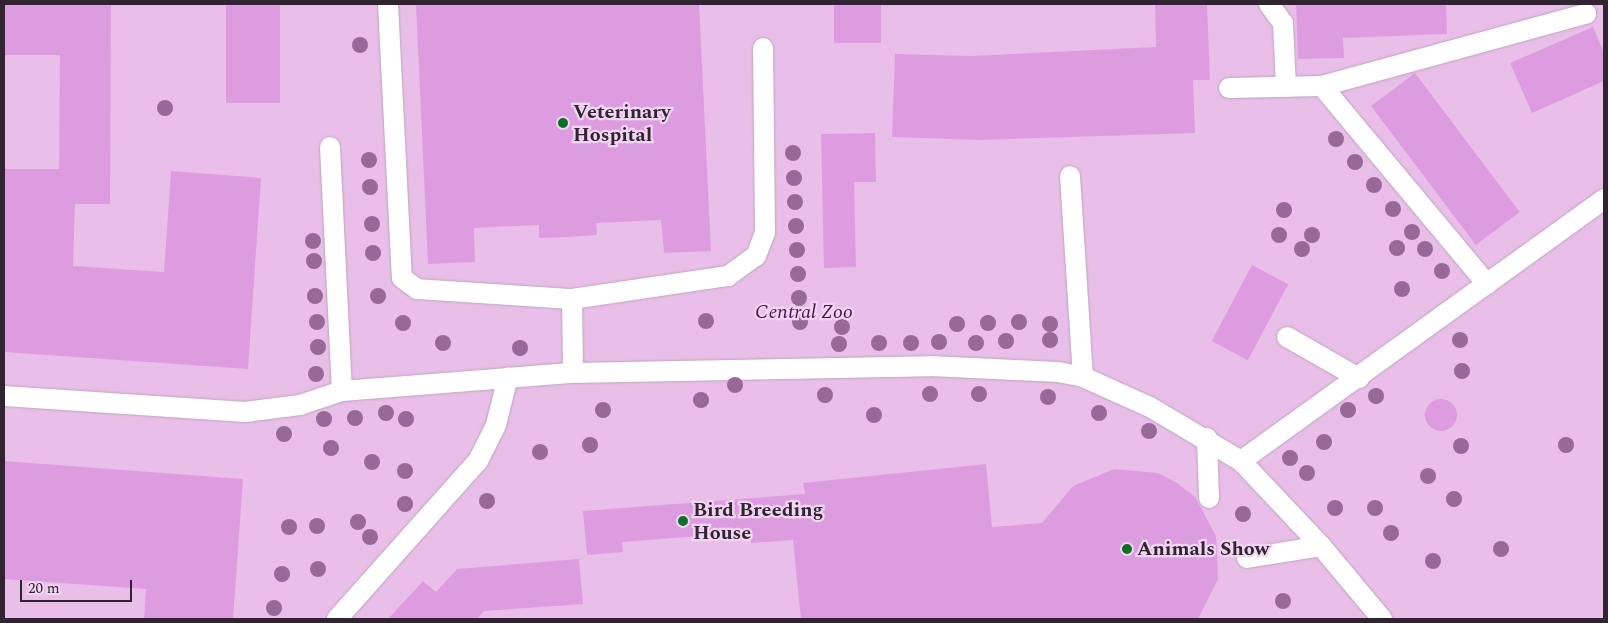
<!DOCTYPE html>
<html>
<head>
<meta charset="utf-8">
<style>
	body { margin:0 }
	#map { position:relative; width:1608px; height:623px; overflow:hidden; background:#f1d5f2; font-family:Spectral,serif }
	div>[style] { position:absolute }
	.green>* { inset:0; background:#e9bfe9; transform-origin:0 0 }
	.building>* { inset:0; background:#de9ce0; transform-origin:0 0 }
	.round { border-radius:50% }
	.roads { filter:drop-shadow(0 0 1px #bfa4bf) drop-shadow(0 0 1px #bfa4bf) }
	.lane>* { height:20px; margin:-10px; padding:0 10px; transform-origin:10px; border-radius:10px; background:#fff }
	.trees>* { width:16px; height:16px; margin:-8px; border-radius:50%; background:#966999 }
	.dots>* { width:14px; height:14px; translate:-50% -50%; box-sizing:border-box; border:2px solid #f1d5f2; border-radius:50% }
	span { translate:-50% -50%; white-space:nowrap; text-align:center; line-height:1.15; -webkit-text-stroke:4.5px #f1d5f2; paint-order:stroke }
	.poi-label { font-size:20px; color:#2f242f; font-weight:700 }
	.left { translate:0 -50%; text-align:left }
	.park-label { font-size:20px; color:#4c1150; font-style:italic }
	.frame { position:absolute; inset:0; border:5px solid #2f242f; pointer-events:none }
	.scale { position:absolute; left:20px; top:580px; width:112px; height:22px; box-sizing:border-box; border:2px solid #2f242f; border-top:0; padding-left:6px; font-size:15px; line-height:18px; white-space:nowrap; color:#2f242f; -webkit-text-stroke:4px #f1d5f2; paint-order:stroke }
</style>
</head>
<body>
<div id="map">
	<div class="green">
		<div style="left:4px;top:4px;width:1600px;height:615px"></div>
	</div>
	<div class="building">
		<div style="clip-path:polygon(4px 4px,111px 5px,110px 204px,75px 204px,73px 266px,164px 272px,171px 171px,261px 178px,248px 369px,4px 352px,4px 169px,59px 169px,60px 55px,4px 55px)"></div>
		<div style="left:226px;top:4px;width:54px;height:99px"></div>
		<div style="clip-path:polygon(416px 4px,699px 4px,711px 251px,664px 253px,661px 220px,596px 223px,597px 235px,568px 237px,539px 238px,539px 225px,474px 228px,475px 262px,428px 264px)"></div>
		<div style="left:834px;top:4px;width:47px;height:39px"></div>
		<div style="clip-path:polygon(1155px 4px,1207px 4px,1210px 80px,1193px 80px,1195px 133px,981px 140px,892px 137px,895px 54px,970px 56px,1156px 47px)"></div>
		<div style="clip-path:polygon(1296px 4px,1446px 4px,1447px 34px,1343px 38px,1344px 58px,1298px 59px)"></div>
		<div style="clip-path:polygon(1593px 27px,1604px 53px,1604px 81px,1532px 113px,1510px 63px)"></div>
		<div style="left:1415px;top:73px;width:174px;height:55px;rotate:53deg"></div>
		<div style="clip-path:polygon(875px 133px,876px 182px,854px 182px,856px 267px,824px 268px,821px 134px)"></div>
		<div style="left:1252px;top:265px;width:41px;height:86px;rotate:28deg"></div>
		<div class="round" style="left:1425px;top:399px;width:32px;height:32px"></div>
		<div style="clip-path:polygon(4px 461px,243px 479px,233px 619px,144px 619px,146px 589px,4px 579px)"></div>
		<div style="clip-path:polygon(986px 464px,992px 527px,1042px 523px,1073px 486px,1114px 469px,1158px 473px,1177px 483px,1195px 497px,1216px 536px,1218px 579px,1198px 619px,801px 619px,793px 540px,751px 543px,750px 532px,622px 542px,623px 552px,587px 555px,583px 511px,805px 494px,803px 483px)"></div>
		<div style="clip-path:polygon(579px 559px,583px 604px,484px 611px,477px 619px,388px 619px,423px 581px,436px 592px,457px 569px)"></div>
	</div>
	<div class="roads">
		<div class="lane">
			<div style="left:388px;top:4px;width:274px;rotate:87.1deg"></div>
			<div style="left:402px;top:278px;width:19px;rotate:36deg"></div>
			<div style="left:417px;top:289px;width:155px;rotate:3.7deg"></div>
			<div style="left:572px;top:299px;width:74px;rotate:89.2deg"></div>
			<div style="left:1269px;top:4px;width:24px;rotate:54deg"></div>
			<div style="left:1283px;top:23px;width:64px;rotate:87.3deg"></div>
			<div style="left:1322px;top:86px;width:258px;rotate:50.2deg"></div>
			<div style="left:1229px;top:88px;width:93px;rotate:-1.2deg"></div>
			<div style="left:1322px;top:86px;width:274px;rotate:-15.3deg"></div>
			<div style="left:330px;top:147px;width:244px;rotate:87.2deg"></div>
			<div style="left:1070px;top:176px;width:201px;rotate:86.3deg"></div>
			<div style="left:572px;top:299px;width:158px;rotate:-8.4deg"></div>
			<div style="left:728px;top:276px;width:34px;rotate:-36deg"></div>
			<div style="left:756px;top:256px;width:25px;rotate:-69deg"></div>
			<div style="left:765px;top:233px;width:185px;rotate:-90.6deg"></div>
			<div style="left:1287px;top:337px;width:83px;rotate:29.7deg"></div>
			<div style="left:4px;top:396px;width:242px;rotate:3.8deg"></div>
			<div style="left:245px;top:412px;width:55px;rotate:-7.3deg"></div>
			<div style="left:300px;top:405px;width:44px;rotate:-18.4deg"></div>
			<div style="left:342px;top:391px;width:232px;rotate:-4.5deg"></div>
			<div style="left:573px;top:373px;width:357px;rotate:-1.1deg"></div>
			<div style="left:930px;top:366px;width:128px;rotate:2.7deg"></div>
			<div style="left:1058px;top:372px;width:25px;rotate:11deg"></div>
			<div style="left:1083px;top:377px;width:73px;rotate:24.1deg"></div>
			<div style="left:1150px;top:407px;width:106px;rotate:30.7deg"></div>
			<div style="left:1241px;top:461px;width:117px;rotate:46.7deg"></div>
			<div style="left:1321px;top:546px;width:95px;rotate:50.1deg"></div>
			<div style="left:1207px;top:438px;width:60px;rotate:88.1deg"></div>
			<div style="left:1241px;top:461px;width:448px;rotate:-35.8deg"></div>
			<div style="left:1247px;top:558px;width:75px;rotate:-9.2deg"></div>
			<div style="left:337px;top:619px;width:212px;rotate:-48.3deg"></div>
			<div style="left:478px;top:461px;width:40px;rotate:-63.4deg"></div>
			<div style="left:496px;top:425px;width:49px;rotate:-76deg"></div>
		</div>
	</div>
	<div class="trees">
		<div style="left:360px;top:45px"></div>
		<div style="left:165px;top:108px"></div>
		<div style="left:1336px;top:139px"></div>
		<div style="left:793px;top:153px"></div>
		<div style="left:369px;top:160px"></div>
		<div style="left:1355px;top:162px"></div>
		<div style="left:794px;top:178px"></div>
		<div style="left:1374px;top:185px"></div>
		<div style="left:370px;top:187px"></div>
		<div style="left:795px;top:202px"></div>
		<div style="left:1393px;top:209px"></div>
		<div style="left:1284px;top:210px"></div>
		<div style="left:372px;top:224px"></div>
		<div style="left:796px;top:226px"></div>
		<div style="left:1412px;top:232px"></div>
		<div style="left:1279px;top:235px"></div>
		<div style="left:1312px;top:235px"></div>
		<div style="left:313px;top:241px"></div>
		<div style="left:1397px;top:248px"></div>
		<div style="left:1302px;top:249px"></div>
		<div style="left:1425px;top:249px"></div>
		<div style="left:797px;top:250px"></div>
		<div style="left:373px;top:253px"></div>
		<div style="left:314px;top:261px"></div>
		<div style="left:1442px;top:271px"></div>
		<div style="left:798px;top:274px"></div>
		<div style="left:1402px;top:289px"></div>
		<div style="left:315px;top:296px"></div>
		<div style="left:378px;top:296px"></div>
		<div style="left:799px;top:298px"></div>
		<div style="left:706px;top:321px"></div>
		<div style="left:317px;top:322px"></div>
		<div style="left:800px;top:322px"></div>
		<div style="left:1019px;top:322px"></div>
		<div style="left:403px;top:323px"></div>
		<div style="left:988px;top:323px"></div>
		<div style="left:957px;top:324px"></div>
		<div style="left:1050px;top:324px"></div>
		<div style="left:842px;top:327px"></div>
		<div style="left:1050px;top:340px"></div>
		<div style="left:1460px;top:340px"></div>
		<div style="left:1006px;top:341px"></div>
		<div style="left:939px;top:342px"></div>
		<div style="left:443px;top:343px"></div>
		<div style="left:879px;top:343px"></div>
		<div style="left:911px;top:343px"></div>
		<div style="left:976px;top:343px"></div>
		<div style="left:839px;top:344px"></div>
		<div style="left:318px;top:347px"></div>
		<div style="left:520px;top:348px"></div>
		<div style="left:1462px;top:371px"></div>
		<div style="left:316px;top:374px"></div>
		<div style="left:735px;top:385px"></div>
		<div style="left:930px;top:394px"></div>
		<div style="left:979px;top:394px"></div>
		<div style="left:825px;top:395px"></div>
		<div style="left:1376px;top:396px"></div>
		<div style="left:1048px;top:397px"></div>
		<div style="left:701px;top:400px"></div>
		<div style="left:603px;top:410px"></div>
		<div style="left:1348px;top:410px"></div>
		<div style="left:386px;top:413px"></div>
		<div style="left:1099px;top:413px"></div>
		<div style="left:874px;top:415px"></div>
		<div style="left:355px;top:418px"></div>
		<div style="left:324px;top:419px"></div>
		<div style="left:406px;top:419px"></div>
		<div style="left:1149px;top:431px"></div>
		<div style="left:284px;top:434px"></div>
		<div style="left:1324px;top:442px"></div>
		<div style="left:590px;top:445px"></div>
		<div style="left:1566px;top:445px"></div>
		<div style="left:1461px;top:446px"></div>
		<div style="left:331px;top:448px"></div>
		<div style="left:540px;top:452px"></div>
		<div style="left:1290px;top:458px"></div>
		<div style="left:372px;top:462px"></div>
		<div style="left:405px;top:471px"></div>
		<div style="left:1307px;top:473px"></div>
		<div style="left:1428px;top:476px"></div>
		<div style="left:1454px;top:499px"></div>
		<div style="left:487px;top:501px"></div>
		<div style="left:405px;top:504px"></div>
		<div style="left:1335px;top:508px"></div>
		<div style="left:1375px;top:508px"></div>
		<div style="left:1243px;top:514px"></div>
		<div style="left:358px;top:522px"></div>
		<div style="left:317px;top:526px"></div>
		<div style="left:289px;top:527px"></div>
		<div style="left:1391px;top:533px"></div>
		<div style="left:370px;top:537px"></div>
		<div style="left:1501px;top:549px"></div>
		<div style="left:1433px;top:561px"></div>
		<div style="left:318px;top:569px"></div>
		<div style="left:282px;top:574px"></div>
		<div style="left:1283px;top:601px"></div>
		<div style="left:274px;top:608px"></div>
	</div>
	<div class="dots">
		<div style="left:563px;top:123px;background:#097122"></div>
		<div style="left:683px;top:521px;background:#097122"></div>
		<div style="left:1127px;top:549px;background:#097122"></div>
	</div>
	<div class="poi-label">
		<span class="left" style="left:573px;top:124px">Veterinary<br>Hospital</span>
		<span class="left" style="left:693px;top:522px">Bird Breeding<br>House</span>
		<span class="left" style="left:1137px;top:549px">Animals Show</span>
	</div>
	<div class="park-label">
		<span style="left:804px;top:312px">Central Zoo</span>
	</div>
	<div class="frame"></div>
	<div class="scale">20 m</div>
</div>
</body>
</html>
